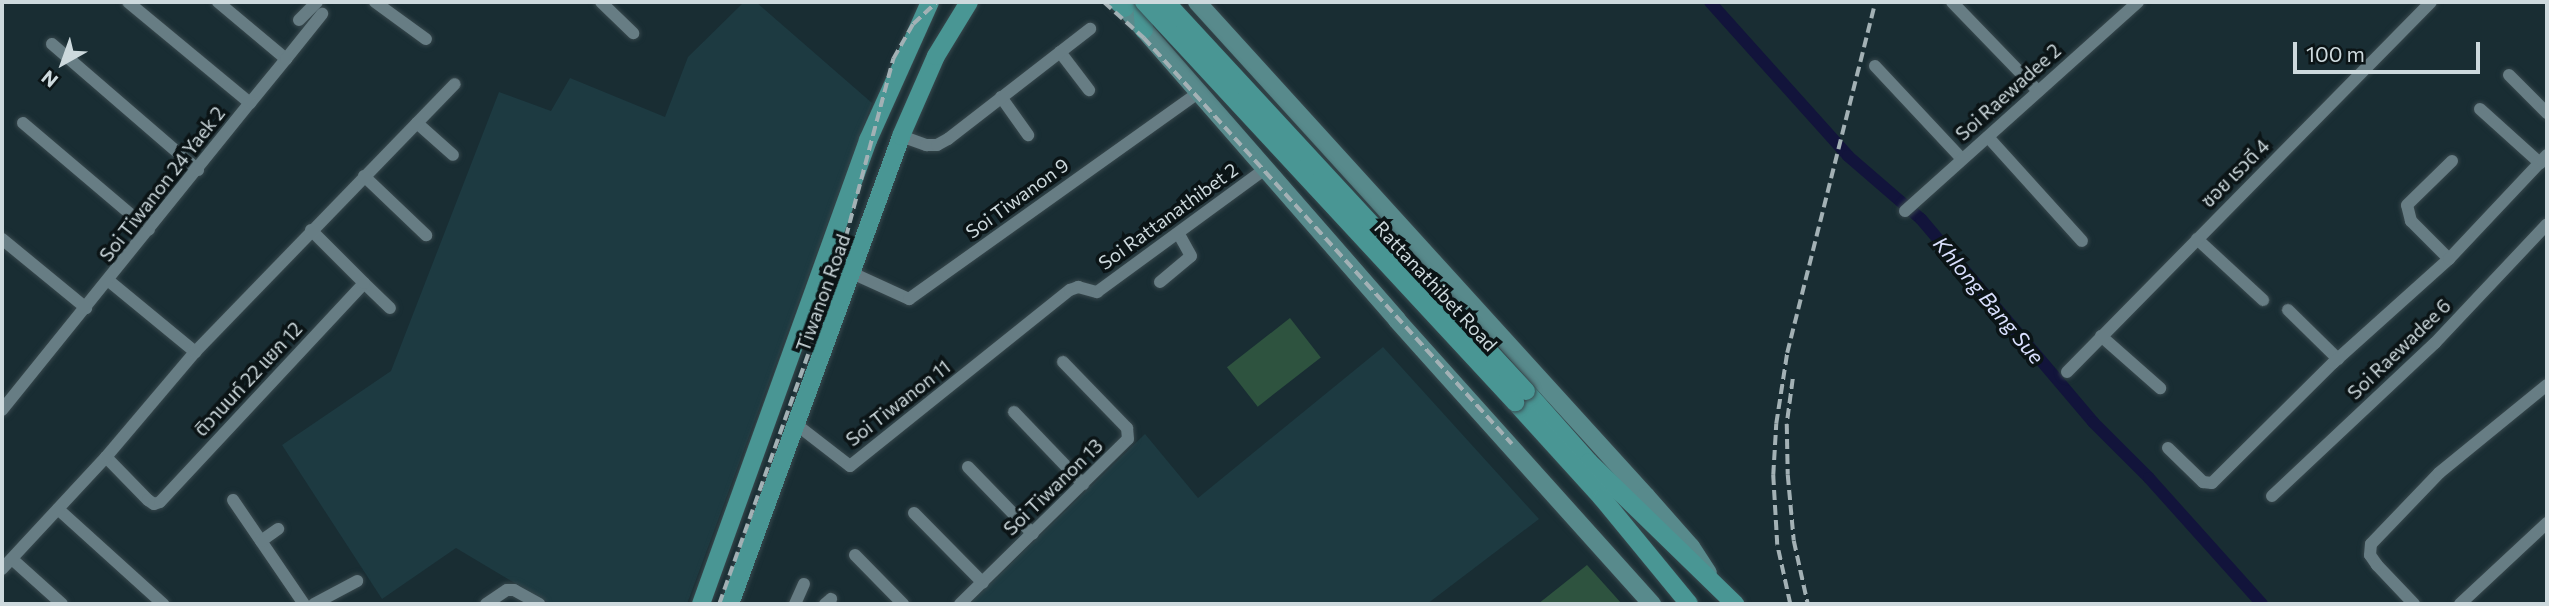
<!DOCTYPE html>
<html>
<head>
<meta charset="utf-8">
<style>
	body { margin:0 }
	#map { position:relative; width:2549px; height:606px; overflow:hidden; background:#192d33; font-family:Commissioner,"Noto Sans Thai",sans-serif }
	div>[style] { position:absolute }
	.built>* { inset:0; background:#1d3a41 }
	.green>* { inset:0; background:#2e533f; transform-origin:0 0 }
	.canal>* { height:12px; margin:-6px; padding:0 6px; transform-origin:6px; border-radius:6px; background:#12143b }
	.roads { filter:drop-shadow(0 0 2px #38484d) drop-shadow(0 0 2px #38484d) }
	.minor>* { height:12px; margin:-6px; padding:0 6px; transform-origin:6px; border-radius:6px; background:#677d84 }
	.secondary>* { height:18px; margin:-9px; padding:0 9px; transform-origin:9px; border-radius:9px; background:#588a8c }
	.primary>* { height:18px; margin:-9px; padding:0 9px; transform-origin:9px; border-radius:9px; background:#499694 }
	.rail>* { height:3.5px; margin-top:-1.75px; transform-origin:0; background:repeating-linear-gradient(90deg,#a3b1b5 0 10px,transparent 0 15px) }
	.bridges { filter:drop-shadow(0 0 2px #38484d) drop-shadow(0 0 2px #38484d) }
	.primary-bridge>* { height:18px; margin:-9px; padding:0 9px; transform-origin:9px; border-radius:9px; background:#499694 }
	span { translate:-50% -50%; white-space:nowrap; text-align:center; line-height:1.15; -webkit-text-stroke:7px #0b1416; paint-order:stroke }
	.street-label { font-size:19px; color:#cdd9dd }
	.water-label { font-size:21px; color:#d9dffd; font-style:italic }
	.frame { position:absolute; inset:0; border:4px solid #cdd9dd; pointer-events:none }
	.north { position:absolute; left:28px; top:28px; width:70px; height:70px; -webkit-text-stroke:5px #0b1416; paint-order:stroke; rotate:220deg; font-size:19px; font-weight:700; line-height:28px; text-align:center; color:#cdd9dd }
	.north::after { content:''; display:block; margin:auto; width:24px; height:32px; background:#cdd9dd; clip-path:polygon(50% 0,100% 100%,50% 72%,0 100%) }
	.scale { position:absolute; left:2293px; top:42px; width:187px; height:32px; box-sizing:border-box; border:4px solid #cdd9dd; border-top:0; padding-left:9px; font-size:21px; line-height:24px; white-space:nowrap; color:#cdd9dd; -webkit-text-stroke:5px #0b1416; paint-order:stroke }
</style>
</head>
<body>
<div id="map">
	<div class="built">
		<div style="clip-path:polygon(744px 2px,756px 2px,872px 103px,687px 604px,550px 604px,456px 548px,382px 599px,282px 445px,391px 371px,499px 92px,551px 111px,570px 78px,665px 117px,688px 57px)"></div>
		<div style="clip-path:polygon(1383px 347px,1539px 519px,1427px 604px,969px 604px,1145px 434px,1198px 498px)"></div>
	</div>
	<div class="green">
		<div style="left:1290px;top:318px;width:50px;height:80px;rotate:52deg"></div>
		<div style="clip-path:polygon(1587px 565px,1622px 604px,1538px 604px)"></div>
	</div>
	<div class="canal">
		<div style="left:1710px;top:2px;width:207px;rotate:48.1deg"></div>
		<div style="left:1848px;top:156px;width:96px;rotate:40.8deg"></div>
		<div style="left:1921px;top:219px;width:266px;rotate:49.7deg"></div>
		<div style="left:2093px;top:422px;width:79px;rotate:45deg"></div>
		<div style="left:2149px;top:478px;width:169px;rotate:48.1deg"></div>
	</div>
	<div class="roads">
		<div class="minor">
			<div style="left:218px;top:2px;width:89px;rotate:40deg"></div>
			<div style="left:286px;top:59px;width:57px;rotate:129.3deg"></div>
			<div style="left:375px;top:2px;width:63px;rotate:36deg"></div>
			<div style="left:601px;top:2px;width:45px;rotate:44.1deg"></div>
			<div style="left:1952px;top:2px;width:124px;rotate:46deg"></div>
			<div style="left:299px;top:20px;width:25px;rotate:-45deg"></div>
			<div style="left:52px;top:44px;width:193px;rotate:40.8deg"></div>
			<div style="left:1060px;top:52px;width:48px;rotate:52.7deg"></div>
			<div style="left:286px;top:59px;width:58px;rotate:-51.3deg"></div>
			<div style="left:1875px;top:66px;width:127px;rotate:46.9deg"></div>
			<div style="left:2509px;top:75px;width:54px;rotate:45deg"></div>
			<div style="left:1001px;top:97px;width:47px;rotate:54.6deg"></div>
			<div style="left:2480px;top:109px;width:81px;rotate:42deg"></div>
			<div style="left:23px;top:123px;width:165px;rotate:40.3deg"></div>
			<div style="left:417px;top:123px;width:48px;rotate:41.6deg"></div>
			<div style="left:901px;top:136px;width:27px;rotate:20deg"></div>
			<div style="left:926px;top:145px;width:11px"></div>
			<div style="left:937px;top:145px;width:13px;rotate:-29deg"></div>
			<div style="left:948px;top:139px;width:180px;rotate:-37.8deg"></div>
			<div style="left:1988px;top:137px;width:140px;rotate:47.9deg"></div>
			<div style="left:364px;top:176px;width:86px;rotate:43.6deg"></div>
			<div style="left:1905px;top:211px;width:313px;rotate:-41.9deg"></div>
			<div style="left:2px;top:239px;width:109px;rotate:39.4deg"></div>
			<div style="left:2197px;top:239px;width:90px;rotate:42.7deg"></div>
			<div style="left:2449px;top:259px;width:54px;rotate:-135deg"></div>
			<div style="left:2411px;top:221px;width:16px;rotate:-104deg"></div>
			<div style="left:2407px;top:205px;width:63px;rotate:-44.4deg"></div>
			<div style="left:852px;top:273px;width:63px;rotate:24.5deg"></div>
			<div style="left:909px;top:299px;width:356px;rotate:-35.5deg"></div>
			<div style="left:109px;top:281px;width:112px;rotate:39.5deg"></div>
			<div style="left:1160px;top:282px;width:40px;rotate:-40deg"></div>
			<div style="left:1191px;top:256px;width:26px;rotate:-119deg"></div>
			<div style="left:364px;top:283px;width:36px;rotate:44deg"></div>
			<div style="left:2288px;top:310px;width:70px;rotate:44.4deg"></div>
			<div style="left:2101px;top:336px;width:79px;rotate:41.4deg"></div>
			<div style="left:2067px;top:372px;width:519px;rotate:-45.47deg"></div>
			<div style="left:2px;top:410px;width:395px;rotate:-51.1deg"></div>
			<div style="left:250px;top:103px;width:158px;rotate:-140.4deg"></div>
			<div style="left:1014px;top:412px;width:100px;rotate:46.2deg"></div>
			<div style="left:797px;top:425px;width:67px;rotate:37.7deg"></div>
			<div style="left:850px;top:466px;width:282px;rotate:-38.7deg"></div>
			<div style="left:1070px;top:290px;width:9px;rotate:-21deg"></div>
			<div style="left:1078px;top:287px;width:20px;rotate:15deg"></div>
			<div style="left:1097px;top:292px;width:208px;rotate:-36.2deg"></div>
			<div style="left:2168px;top:448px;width:49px;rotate:44.2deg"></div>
			<div style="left:2203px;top:482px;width:9px;rotate:6deg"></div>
			<div style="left:2212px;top:483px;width:170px;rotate:-44.8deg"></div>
			<div style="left:2333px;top:363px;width:156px;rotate:-41.9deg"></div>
			<div style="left:2449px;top:259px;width:143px;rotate:-46.7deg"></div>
			<div style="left:106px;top:457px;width:60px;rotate:45.7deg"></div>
			<div style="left:148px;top:500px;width:7px;rotate:34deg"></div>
			<div style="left:154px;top:504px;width:6px;rotate:-18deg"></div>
			<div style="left:160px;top:502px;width:299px;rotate:-47deg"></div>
			<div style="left:364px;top:283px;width:75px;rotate:-135deg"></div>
			<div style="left:968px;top:467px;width:93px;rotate:45.9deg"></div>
			<div style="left:2272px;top:496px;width:224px;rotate:-43.2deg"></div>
			<div style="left:2435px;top:343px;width:163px;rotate:-46.7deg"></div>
			<div style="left:233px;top:500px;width:126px;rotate:55.7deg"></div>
			<div style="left:58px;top:509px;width:142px;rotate:42.1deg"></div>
			<div style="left:914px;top:513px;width:98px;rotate:45.4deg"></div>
			<div style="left:261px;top:541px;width:21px;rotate:-35deg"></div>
			<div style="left:855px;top:555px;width:69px;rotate:45.6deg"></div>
			<div style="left:12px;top:559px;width:67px;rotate:42deg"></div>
			<div style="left:2px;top:569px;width:153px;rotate:-47.1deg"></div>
			<div style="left:106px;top:457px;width:138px;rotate:-49.7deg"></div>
			<div style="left:195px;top:352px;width:373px;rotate:-45.9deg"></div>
			<div style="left:314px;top:604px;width:49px;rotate:-28.1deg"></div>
			<div style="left:486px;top:604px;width:25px;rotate:-34deg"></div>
			<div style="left:507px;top:590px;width:7px"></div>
			<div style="left:514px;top:590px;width:29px;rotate:29deg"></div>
			<div style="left:795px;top:604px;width:22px;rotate:-66deg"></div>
			<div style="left:825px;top:604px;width:8px;rotate:-40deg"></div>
			<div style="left:960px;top:604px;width:235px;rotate:-44.5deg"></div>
			<div style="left:1128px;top:439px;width:11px;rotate:-95deg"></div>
			<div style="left:1127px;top:428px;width:92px;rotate:-134.1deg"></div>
			<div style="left:2414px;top:604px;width:54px;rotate:-133.5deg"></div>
			<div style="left:2377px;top:565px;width:12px;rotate:-125deg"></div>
			<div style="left:2370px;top:555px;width:11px;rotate:-85deg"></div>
			<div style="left:2371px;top:544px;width:98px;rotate:-46.2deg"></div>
			<div style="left:2439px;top:473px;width:139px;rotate:-39.2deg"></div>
			<div style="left:2460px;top:604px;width:119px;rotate:-43deg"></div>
		</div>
		<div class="secondary">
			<div style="left:1120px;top:2px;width:422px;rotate:48.9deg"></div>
			<div style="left:1397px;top:320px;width:382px;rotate:48.1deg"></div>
			<div style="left:1197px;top:2px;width:668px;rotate:47.73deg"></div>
			<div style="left:1646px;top:496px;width:68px;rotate:48.6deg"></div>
			<div style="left:1691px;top:547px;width:31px;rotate:57deg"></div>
		</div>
		<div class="primary">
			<div style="left:1118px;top:2px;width:9px;rotate:41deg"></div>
			<div style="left:1142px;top:2px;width:28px;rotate:86deg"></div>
			<div style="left:1526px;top:391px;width:95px;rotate:48.4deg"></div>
			<div style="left:1589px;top:462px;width:204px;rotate:44.2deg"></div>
			<div style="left:1515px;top:402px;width:130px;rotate:47.8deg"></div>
			<div style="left:1602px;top:498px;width:137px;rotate:50.6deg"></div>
			<div style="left:701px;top:604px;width:493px;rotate:-70.2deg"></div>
			<div style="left:868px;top:140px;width:151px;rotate:-65.8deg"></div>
			<div style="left:730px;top:604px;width:498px;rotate:-69.9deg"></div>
			<div style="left:901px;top:136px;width:87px;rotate:-66.4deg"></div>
			<div style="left:936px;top:56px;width:63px;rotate:-58.6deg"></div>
		</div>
	</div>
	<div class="rail">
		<div style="left:1104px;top:2px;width:54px;rotate:42deg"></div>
		<div style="left:1144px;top:38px;width:548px;rotate:47.81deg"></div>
		<div style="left:1793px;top:379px;width:45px;rotate:97.6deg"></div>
		<div style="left:1787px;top:424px;width:51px;rotate:88.9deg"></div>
		<div style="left:1788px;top:475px;width:66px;rotate:84.8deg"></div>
		<div style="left:1794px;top:541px;width:65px;rotate:77.5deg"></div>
		<div style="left:719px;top:604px;width:343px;rotate:-70.4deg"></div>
		<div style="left:834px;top:281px;width:230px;rotate:-75.1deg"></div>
		<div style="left:893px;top:59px;width:40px;rotate:-60.3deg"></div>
		<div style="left:913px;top:24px;width:33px;rotate:-43deg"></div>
		<div style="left:1790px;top:604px;width:60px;rotate:-102.4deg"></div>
		<div style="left:1777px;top:545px;width:70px;rotate:-93.3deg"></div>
		<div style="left:1773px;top:475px;width:51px;rotate:-86.6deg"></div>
		<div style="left:1776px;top:424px;width:72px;rotate:-81.2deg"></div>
		<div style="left:1787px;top:353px;width:362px;rotate:-75.9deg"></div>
	</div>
	<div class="bridges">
		<div class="primary-bridge">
			<div style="left:1144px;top:2px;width:546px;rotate:47.15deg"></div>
			<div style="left:1166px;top:2px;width:530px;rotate:47.22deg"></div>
		</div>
	</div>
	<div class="street-label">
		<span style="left:2008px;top:92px;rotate:-42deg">Soi Raewadee 2</span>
		<span style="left:2235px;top:173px;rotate:-45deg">ซอย เรวดี 4</span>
		<span style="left:162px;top:184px;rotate:-52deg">Soi Tiwanon 24 Yaek 2</span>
		<span style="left:1017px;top:198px;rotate:-36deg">Soi Tiwanon 9</span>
		<span style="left:1168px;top:216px;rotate:-36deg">Soi Rattanathibet 2</span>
		<span style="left:1436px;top:286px;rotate:47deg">Rattanathibet Road</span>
		<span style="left:823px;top:293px;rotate:-70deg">Tiwanon Road</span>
		<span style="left:2399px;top:349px;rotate:-44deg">Soi Raewadee 6</span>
		<span style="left:248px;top:379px;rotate:-47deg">ติวานนท์ 22 แยก 12</span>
		<span style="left:898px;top:403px;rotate:-38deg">Soi Tiwanon 11</span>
		<span style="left:1053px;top:487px;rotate:-44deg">Soi Tiwanon 13</span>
	</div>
	<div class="water-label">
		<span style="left:1989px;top:300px;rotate:50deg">Khlong Bang Sue</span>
	</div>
	<div class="frame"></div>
	<div class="north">N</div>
	<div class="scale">100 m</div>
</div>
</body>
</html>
